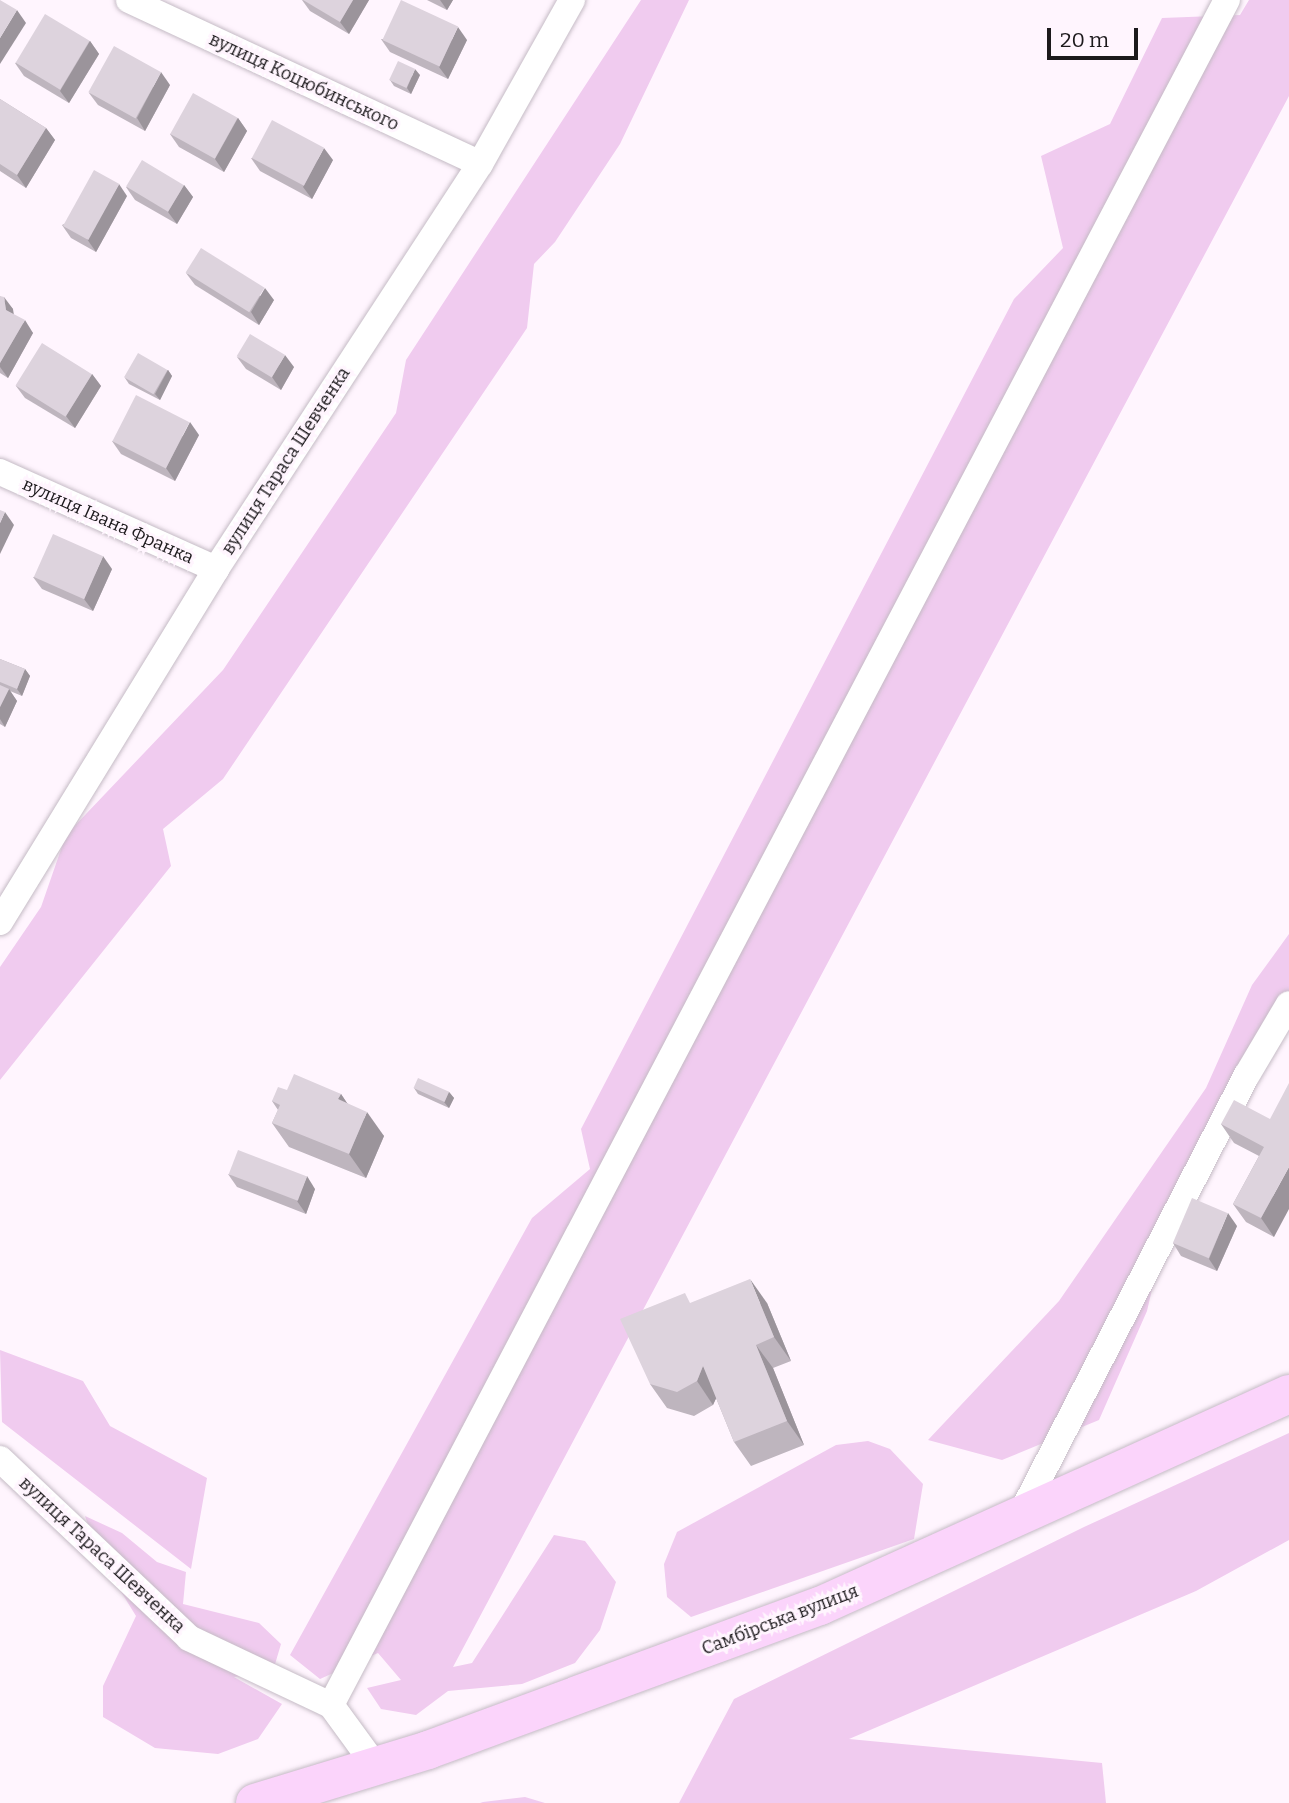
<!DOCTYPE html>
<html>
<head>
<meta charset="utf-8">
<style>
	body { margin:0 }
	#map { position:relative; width:1289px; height:1803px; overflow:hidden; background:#fff5fe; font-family:Bitter,serif }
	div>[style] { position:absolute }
	.green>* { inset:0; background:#f0cbef }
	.roads { filter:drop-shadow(0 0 2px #c5bbc5) drop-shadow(0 0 2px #c5bbc5) }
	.minor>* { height:26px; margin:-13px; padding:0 13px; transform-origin:13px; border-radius:13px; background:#fff }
	.primary>* { height:38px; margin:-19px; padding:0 19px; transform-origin:19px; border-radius:19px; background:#fbd4fb }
	.wall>* { inset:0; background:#beb5be }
	.shaded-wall>* { inset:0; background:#9b949b }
	.building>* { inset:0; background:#ddd3dd; transform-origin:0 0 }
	span { translate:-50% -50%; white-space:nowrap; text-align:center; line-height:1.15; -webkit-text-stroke:6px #fff5fe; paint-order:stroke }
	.street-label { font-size:18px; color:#1c191c }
	.scale { position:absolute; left:1047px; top:28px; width:91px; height:32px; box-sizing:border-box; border:4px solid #1c191c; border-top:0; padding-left:9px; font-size:21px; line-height:24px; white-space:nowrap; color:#1c191c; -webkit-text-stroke:5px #fff5fe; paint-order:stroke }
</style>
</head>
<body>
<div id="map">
	<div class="green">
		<div style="clip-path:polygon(641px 0,689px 0,620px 144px,555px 242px,534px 264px,527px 328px,223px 779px,163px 829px,171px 866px,0 1080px,0 967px,41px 907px,66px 835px,223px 670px,396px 413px,406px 360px)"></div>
		<div style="clip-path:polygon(1249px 0,1289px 0,1289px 96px,453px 1667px,472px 1663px,554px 1535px,585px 1541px,616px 1582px,600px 1630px,575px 1663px,522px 1684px,448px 1691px,416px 1715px,381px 1709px,367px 1688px,401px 1680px,378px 1653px,320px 1679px,290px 1655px,532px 1218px,590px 1169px,581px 1129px,1014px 299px,1063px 248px,1041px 156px,1110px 124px,1162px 18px,1240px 15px)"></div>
		<div style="clip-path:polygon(1289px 934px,1289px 1030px,1174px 1194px,1147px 1311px,1099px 1420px,1002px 1460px,928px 1440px,1059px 1301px,1206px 1088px,1252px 985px)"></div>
		<div style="clip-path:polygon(0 1350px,83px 1381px,110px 1426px,207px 1478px,191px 1569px,2px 1422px)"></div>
		<div style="clip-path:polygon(1289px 1433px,1289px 1540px,1196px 1591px,849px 1739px,1102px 1763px,1106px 1803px,679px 1803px,734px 1699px,1084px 1527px)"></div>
		<div style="clip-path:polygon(868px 1441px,890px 1449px,923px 1484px,914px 1539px,691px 1617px,667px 1597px,664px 1564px,677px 1532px,836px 1445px)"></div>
		<div style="clip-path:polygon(85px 1516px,122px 1533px,157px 1562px,186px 1572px,183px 1604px,259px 1623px,281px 1644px,273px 1671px,234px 1677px,282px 1704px,258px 1739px,218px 1754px,155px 1748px,103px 1717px,103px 1686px,136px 1616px,99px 1556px)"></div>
		<div style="clip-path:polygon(525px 1797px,545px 1803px,480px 1803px,483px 1802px)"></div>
	</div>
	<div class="roads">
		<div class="minor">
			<div style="left:129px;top:0;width:387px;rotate:25deg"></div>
			<div style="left:0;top:472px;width:237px;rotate:24.2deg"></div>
			<div style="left:0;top:922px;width:414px;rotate:-58.5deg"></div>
			<div style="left:216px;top:569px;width:483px;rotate:-56.9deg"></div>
			<div style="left:480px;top:164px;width:188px;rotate:-60.7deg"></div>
			<div style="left:0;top:1459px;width:260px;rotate:43.4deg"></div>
			<div style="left:189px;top:1638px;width:157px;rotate:25.3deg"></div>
			<div style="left:331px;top:1705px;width:73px;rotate:53.9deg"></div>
			<div style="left:1019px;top:1518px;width:498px;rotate:-62.8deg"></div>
			<div style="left:1247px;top:1075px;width:82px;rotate:-59.4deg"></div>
			<div style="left:331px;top:1705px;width:1926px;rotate:-62.28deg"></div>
		</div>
		<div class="primary">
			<div style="left:255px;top:1803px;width:181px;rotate:-17deg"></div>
			<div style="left:428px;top:1750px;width:418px;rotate:-20.2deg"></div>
			<div style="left:820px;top:1606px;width:515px;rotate:-24.32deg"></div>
		</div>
	</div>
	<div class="wall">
		<div style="clip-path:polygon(302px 0,369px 0,349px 34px,310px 11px)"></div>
		<div style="clip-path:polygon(427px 0,453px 0,447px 10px)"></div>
		<div style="clip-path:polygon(381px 39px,467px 40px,448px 79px,390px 52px)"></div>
		<div style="clip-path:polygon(90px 41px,99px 54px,69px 103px,24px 76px,15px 63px)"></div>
		<div style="clip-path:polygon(420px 75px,411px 94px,394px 86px,390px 80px)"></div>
		<div style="clip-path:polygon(170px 85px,145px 131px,98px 105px,89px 93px)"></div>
		<div style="clip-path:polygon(0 99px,46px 128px,55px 140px,26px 188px,0 171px)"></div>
		<div style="clip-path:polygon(238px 118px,247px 131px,224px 172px,179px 147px,170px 134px)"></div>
		<div style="clip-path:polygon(251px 158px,333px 160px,312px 199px,260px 171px)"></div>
		<div style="clip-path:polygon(184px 185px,193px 197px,177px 224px,135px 200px,126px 187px)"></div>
		<div style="clip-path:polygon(127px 196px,96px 252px,71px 238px,62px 225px)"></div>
		<div style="clip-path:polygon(186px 273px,274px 300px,259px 325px,195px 285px)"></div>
		<div style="clip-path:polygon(0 296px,13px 309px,13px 314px,33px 333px,8px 378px,0 373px)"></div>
		<div style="clip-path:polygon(237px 357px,294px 367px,281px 390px,246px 369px)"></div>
		<div style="clip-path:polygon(168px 370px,172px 376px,160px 400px,129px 384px,125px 378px)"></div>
		<div style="clip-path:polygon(92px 374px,101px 386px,75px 428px,25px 398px,16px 386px)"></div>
		<div style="clip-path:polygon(199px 435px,175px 481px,121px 454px,112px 441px)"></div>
		<div style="clip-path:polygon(112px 569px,93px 611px,42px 589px,33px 577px)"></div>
		<div style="clip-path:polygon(0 659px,25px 669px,30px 676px,22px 696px,10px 691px,17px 701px,5px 727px,0 724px)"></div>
		<div style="clip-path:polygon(414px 1088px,449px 1092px,454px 1098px,449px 1108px,418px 1094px)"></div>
		<div style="clip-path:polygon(287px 1090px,341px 1094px,347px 1103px,384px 1136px,366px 1178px,289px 1147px,272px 1123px,278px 1110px,272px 1101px)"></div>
		<div style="clip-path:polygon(1270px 1119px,1274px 1237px,1246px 1222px,1233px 1204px,1259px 1156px,1234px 1143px,1221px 1124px)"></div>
		<div style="clip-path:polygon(228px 1174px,315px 1189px,306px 1214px,237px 1187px)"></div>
		<div style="clip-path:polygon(1237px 1226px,1217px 1271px,1181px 1256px,1173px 1243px)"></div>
		<div style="clip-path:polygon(692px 1303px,767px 1303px,791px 1361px,773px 1368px,804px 1445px,751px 1466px,734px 1442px,716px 1398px,713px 1405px,694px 1416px,667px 1408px,650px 1384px)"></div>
	</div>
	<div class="shaded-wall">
		<div style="clip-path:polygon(353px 0,369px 0,349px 34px,340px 22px)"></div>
		<div style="clip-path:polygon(440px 0,453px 0,447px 10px)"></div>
		<div style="clip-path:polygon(17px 10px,26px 23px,0 64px,0 38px)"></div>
		<div style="clip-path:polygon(458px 27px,467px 40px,448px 79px,439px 67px)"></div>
		<div style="clip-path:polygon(90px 41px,99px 54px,69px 103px,60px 91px)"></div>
		<div style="clip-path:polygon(415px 69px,420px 75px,411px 94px,407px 88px)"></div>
		<div style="clip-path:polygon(161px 72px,170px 85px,145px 131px,137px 118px)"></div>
		<div style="clip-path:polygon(238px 118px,247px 131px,224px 172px,215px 159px)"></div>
		<div style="clip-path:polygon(46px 128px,55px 140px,26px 188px,17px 175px)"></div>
		<div style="clip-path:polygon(324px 148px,333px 160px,312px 199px,303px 187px)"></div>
		<div style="clip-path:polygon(119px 184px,127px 196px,96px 252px,87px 239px)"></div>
		<div style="clip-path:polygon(184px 185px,193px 197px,177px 224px,168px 212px)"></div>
		<div style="clip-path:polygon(265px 288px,274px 300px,259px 325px,251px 312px)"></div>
		<div style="clip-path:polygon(4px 297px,13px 309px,15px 322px,6px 310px)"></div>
		<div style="clip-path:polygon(25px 320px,33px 333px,8px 378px,0 367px,0 363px)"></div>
		<div style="clip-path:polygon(285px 355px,294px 367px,281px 390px,272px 377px)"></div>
		<div style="clip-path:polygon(168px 370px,172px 376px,160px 400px,155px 394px)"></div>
		<div style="clip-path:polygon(92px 374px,101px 386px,75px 428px,66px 416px)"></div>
		<div style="clip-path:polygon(190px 422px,199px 435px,175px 481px,166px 468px)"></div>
		<div style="clip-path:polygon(5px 512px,14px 525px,0 554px,0 523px)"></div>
		<div style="clip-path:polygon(103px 556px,112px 569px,93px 611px,84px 599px)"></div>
		<div style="clip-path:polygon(25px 669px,30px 676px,22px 696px,17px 689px)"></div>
		<div style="clip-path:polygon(9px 689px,17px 701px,5px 727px,0 719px,0 707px)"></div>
		<div style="clip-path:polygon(449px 1092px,454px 1098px,449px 1108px,444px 1102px)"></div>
		<div style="clip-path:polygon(341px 1094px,357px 1118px,338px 1099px)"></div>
		<div style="clip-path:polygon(367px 1112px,384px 1136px,366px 1178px,349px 1154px)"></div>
		<div style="clip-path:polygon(1289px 1167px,1289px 1209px,1274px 1237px,1261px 1218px)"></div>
		<div style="clip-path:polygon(307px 1176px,315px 1189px,306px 1214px,297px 1201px)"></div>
		<div style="clip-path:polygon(1228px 1213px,1237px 1226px,1217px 1271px,1209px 1259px)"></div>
		<div style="clip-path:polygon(750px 1279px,767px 1303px,791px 1361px,774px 1337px)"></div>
		<div style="clip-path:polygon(756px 1345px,773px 1368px,804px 1445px,787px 1421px)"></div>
		<div style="clip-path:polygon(703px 1366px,720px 1390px,713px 1405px,697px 1381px)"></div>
	</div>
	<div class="building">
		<div style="clip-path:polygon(0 0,17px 10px,0 38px)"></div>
		<div style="clip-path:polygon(303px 0,353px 0,340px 22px)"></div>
		<div style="left:401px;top:0;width:63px;height:44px;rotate:25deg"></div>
		<div style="left:45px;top:14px;width:52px;height:57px;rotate:31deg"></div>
		<div style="left:114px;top:46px;width:54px;height:53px;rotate:29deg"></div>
		<div style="left:398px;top:61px;width:19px;height:21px;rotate:25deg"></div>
		<div style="left:193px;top:93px;width:51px;height:47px;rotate:29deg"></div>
		<div style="clip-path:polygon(0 99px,46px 128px,17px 175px,0 164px)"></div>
		<div style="left:272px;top:120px;width:59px;height:43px;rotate:28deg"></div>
		<div style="left:142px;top:160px;width:49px;height:31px;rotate:31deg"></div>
		<div style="left:94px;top:170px;width:29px;height:64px;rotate:29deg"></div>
		<div style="left:201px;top:248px;width:75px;height:29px;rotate:32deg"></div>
		<div style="clip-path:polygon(0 296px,4px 297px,6px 310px,25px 320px,0 363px)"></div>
		<div style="left:250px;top:334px;width:41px;height:26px;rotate:31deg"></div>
		<div style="left:42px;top:343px;width:59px;height:50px;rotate:32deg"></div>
		<div style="left:138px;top:353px;width:34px;height:28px;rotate:30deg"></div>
		<div style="left:136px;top:395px;width:60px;height:52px;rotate:27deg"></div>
		<div style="clip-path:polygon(0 510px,5px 512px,0 523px)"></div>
		<div style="left:53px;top:534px;width:55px;height:47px;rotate:24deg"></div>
		<div style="clip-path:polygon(0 659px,25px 669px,17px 689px,0 682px)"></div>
		<div style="clip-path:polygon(0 685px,9px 689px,0 707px)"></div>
		<div style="clip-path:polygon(294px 1074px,341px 1094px,338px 1099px,367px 1112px,349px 1154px,272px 1123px,280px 1105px,272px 1101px,278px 1087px,287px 1090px)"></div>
		<div style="left:418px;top:1078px;width:34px;height:11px;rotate:24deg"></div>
		<div style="clip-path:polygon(1289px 1083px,1289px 1167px,1261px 1218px,1233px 1204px,1264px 1147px,1221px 1124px,1234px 1100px,1270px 1119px)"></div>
		<div style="left:238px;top:1150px;width:74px;height:26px;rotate:21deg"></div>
		<div style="left:1192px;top:1198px;width:39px;height:49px;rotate:23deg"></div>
		<div style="clip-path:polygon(750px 1279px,774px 1337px,756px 1345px,787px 1421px,734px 1442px,703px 1366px,697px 1381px,677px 1392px,650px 1384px,620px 1319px,685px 1293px,690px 1303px)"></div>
	</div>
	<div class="street-label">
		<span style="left:304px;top:82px;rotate:25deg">вулиця Коцюбинського</span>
		<span style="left:286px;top:461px;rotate:-57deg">вулиця Тараса Шевченка</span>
		<span style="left:108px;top:521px;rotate:24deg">вулиця Івана Франка</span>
		<span style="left:102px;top:1555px;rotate:43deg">вулиця Тараса Шевченка</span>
		<span style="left:780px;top:1620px;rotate:-21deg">Самбірська вулиця</span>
	</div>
	<div class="scale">20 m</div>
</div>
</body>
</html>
